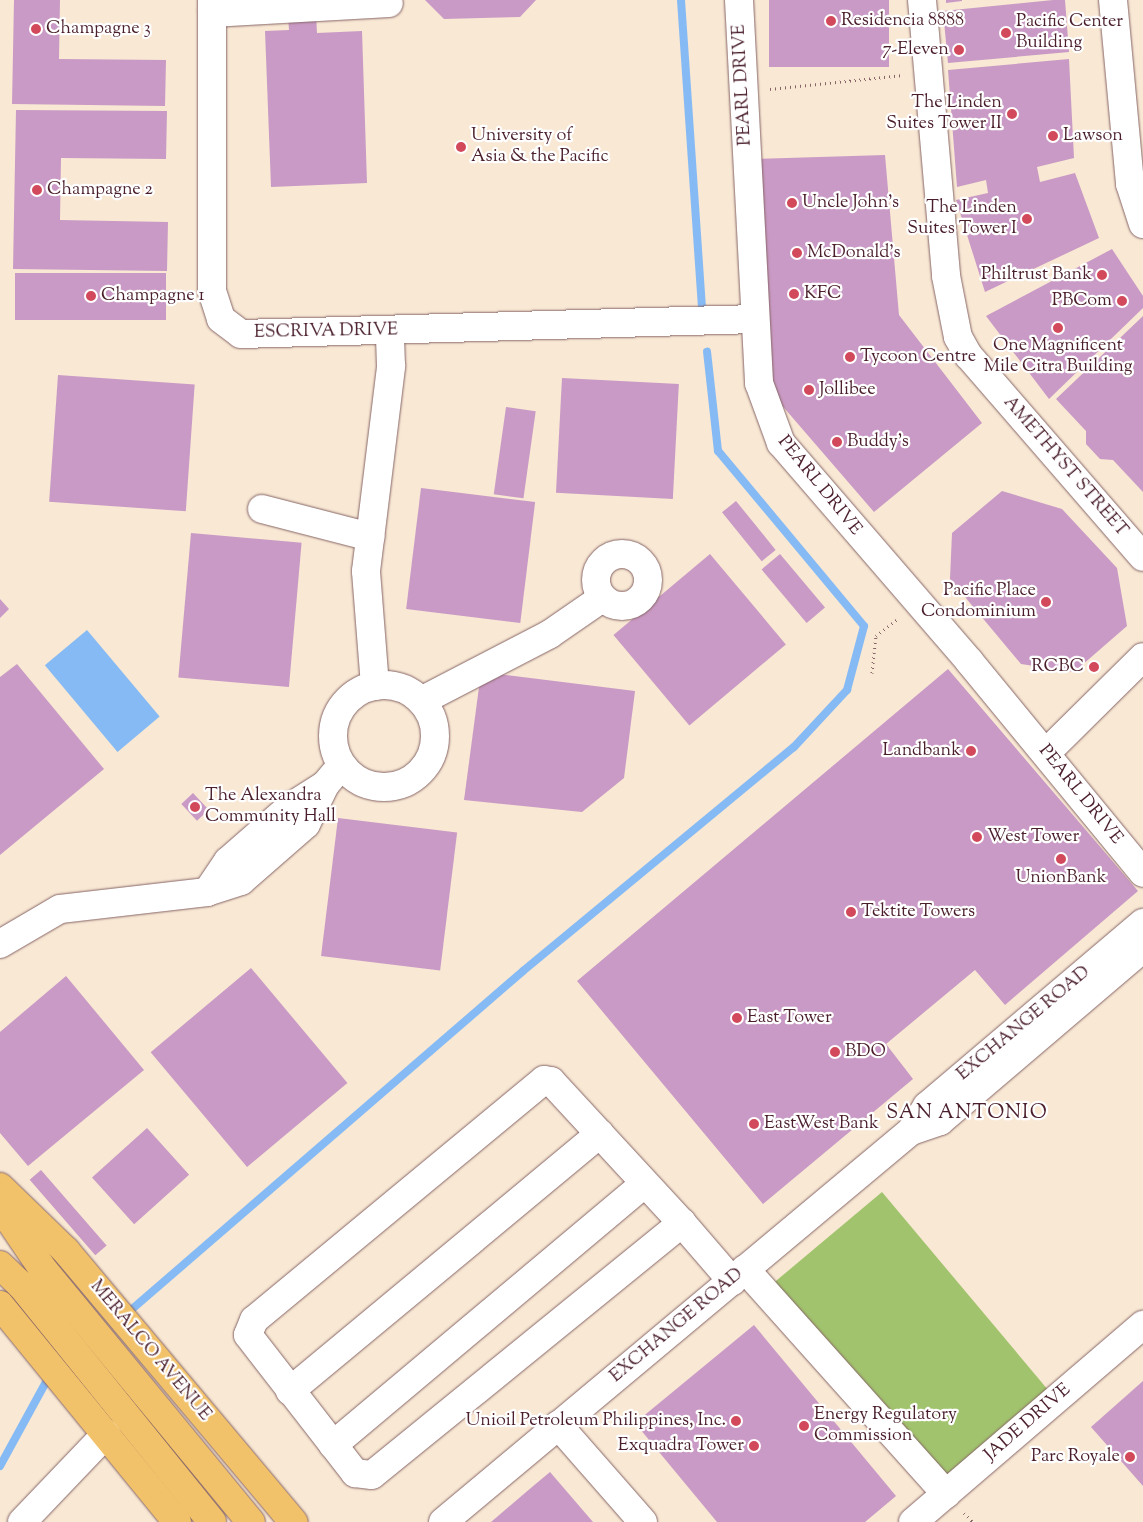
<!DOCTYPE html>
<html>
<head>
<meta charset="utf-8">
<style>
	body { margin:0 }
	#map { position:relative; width:1143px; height:1522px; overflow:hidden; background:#f8e8d4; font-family:"Sorts Mill Goudy",serif }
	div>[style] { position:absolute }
	.green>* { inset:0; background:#a1c36d; transform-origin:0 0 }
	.water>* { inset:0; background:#86baf4; transform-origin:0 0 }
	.stream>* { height:8px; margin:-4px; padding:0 4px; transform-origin:4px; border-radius:4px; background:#86baf4 }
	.building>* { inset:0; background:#c99ac5; transform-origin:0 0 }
	.path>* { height:3px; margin-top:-1.5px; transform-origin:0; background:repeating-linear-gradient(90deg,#876566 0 1px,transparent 0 5px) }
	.roads { filter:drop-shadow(0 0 1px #876566) drop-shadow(0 0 1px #876566) }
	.minor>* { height:28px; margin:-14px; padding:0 14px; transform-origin:14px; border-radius:14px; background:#fff }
	.minor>.ring { margin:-14px; padding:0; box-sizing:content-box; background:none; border:28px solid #fff; border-radius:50% }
	.major>* { height:28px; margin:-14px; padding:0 14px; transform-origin:14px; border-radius:14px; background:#f2c26a }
	.dots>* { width:14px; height:14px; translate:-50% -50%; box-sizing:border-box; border:2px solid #fff; border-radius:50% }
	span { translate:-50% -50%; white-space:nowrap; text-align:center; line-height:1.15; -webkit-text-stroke:4.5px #fff; paint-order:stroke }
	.poi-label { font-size:18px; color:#4a1f2b }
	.left { translate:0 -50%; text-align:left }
	.right { translate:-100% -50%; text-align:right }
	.street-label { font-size:18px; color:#4a1f2b }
	.quarter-label { font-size:20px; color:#4a1f2b; letter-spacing:1px }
</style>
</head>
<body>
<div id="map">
	<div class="green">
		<div style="left:882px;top:1192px;width:259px;height:144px;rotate:50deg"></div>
	</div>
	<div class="water">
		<div style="left:87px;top:630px;width:113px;height:55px;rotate:50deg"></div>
	</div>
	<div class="stream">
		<div style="left:681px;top:0;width:306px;rotate:86.1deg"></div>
		<div style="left:131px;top:1310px;width:518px;rotate:-40.85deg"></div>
		<div style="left:523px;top:971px;width:352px;rotate:-39.6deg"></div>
		<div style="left:794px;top:747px;width:78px;rotate:-47.1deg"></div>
		<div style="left:847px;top:690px;width:66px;rotate:-75.1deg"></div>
		<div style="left:864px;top:626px;width:228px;rotate:-129.8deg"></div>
		<div style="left:718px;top:451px;width:100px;rotate:-96.3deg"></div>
		<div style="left:0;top:1466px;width:98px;rotate:-61.3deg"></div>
	</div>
	<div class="building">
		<div style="clip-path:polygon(14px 0,60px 0,59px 59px,166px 60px,165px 106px,12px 104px)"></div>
		<div style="clip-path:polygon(425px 0,536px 0,520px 17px,444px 19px)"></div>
		<div style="left:769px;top:0;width:120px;height:67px"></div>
		<div style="clip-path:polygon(946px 0,962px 0,962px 1px,946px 3px)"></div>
		<div style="clip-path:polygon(1053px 0,1065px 0,1069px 52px,948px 63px,943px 11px)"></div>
		<div style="clip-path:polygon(316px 14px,317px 33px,362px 31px,367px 183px,271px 187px,265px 31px,289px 30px,288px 15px)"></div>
		<div style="clip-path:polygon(1069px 59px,1074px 158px,1037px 167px,1040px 182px,1075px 173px,1099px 238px,985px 292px,956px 200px,988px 193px,986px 180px,957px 187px,948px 70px)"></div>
		<div style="clip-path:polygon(16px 110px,167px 111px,166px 159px,61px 158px,60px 220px,168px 222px,167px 271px,13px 269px)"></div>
		<div style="clip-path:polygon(885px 155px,899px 315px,982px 423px,874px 512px,773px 395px,756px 159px)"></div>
		<div style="clip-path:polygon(1112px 249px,1143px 296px,1143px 308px,1049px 399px,986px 316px)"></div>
		<div style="left:15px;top:273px;width:151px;height:47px"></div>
		<div style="clip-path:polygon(1143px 316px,1143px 492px,1113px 460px,1100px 459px,1086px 444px,1086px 431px,1056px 399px)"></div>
		<div style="left:58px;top:375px;width:137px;height:127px;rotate:4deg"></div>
		<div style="left:562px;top:378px;width:117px;height:115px;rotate:3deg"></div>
		<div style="left:506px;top:407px;width:30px;height:88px;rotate:8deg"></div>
		<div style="left:421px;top:488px;width:115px;height:122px;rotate:7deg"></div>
		<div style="clip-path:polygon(1002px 491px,1062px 509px,1117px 568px,1127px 626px,1074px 672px,1021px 664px,950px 579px,952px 533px)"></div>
		<div style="left:736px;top:501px;width:63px;height:18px;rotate:51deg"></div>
		<div style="left:191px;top:533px;width:111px;height:145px;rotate:5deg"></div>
		<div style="left:710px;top:554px;width:118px;height:126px;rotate:50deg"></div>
		<div style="left:780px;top:554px;width:70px;height:24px;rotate:50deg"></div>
		<div style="clip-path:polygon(0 599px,9px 609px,0 618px)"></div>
		<div style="clip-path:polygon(17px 664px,104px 769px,0 855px,0 677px)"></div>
		<div style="clip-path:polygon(948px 669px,1138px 891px,1005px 1005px,975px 970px,886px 1044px,913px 1079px,763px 1204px,577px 981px)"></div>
		<div style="clip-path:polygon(481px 672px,635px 691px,624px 778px,582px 812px,464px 800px)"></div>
		<div style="left:193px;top:793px;width:23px;height:16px;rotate:47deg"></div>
		<div style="left:338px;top:818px;width:120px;height:139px;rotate:7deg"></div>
		<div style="left:251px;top:968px;width:150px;height:131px;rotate:50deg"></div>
		<div style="clip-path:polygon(66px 976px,144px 1070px,28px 1166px,0 1133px,0 1032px)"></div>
		<div style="left:147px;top:1128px;width:63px;height:74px;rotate:48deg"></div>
		<div style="left:41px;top:1170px;width:100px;height:15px;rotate:49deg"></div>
		<div style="clip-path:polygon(754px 1325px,896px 1496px,865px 1522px,717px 1522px,635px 1423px)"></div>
		<div style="clip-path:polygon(1143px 1381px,1143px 1486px,1091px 1427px)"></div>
		<div style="clip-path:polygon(550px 1472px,593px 1522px,491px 1522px,532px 1487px)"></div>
	</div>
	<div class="path">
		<div style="left:770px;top:89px;width:134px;rotate:-6deg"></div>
		<div style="left:872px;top:673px;width:37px;rotate:-84deg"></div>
		<div style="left:876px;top:636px;width:29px;rotate:-38deg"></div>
		<div style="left:964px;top:1513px;width:13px;rotate:45deg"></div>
	</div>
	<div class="roads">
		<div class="minor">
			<div style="left:212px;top:0;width:291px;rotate:90deg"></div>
			<div style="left:212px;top:291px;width:29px;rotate:72deg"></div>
			<div style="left:221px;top:319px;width:25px;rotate:37deg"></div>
			<div style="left:241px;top:334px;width:514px;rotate:-1.67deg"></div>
			<div style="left:739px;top:0;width:384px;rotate:87deg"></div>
			<div style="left:759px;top:383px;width:64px;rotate:69.9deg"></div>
			<div style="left:781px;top:443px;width:288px;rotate:49.2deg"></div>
			<div style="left:969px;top:661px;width:274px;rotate:50.6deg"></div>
			<div style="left:922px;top:0;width:277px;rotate:85deg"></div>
			<div style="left:946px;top:276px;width:62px;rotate:78.9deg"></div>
			<div style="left:958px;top:337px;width:21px;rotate:61deg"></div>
			<div style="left:968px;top:355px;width:267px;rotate:49.1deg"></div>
			<div style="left:1113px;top:0;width:185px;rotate:84.7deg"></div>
			<div style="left:1130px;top:184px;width:42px;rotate:72deg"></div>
			<div style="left:212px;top:13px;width:177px;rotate:-3.2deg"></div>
			<div style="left:262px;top:509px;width:112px;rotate:14.5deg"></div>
			<div class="ring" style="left:596px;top:554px;width:24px;height:24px"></div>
			<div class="ring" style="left:333px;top:685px;width:74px;height:74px"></div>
			<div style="left:375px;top:686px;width:115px;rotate:-94.5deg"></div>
			<div style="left:366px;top:571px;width:207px;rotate:-83deg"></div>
			<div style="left:391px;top:366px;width:35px;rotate:-92deg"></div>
			<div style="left:421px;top:701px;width:145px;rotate:-27.4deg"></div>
			<div style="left:550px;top:634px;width:63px;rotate:-34.7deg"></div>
			<div style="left:1046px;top:753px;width:136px;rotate:-44.7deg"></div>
			<div style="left:207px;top:892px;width:37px;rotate:-56deg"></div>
			<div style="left:228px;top:861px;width:82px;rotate:-41.1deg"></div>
			<div style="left:290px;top:807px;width:41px;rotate:-32.2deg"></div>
			<div style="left:0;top:944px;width:69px;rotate:-30.3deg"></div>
			<div style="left:60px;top:909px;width:148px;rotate:-6.6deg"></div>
			<div style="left:207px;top:892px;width:36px;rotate:-18deg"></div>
			<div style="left:241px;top:881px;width:86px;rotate:-41.2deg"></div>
			<div style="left:306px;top:824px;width:43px;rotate:-64deg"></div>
			<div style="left:325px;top:785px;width:25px;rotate:-50deg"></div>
			<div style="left:911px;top:1131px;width:31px;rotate:-19deg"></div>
			<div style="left:940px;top:1121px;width:267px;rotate:-40.4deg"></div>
			<div style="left:682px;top:1223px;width:193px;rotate:-132.7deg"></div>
			<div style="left:551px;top:1081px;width:7px;rotate:-172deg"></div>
			<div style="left:544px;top:1080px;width:376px;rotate:140.4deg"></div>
			<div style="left:254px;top:1320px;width:16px;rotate:112deg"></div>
			<div style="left:248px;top:1335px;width:175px;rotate:52.2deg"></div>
			<div style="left:355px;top:1473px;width:17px;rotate:7deg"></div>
			<div style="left:372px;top:1475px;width:400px;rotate:-39.1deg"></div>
			<div style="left:682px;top:1223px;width:77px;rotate:49.2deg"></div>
			<div style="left:745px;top:1269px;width:302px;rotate:48.2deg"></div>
			<div style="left:290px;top:1391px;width:403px;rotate:-39.7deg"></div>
			<div style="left:558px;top:1425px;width:129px;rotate:48.8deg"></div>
			<div style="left:333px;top:1445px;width:407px;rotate:-40deg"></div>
			<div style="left:22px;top:1522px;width:122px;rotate:-46.3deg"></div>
			<div style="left:443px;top:1522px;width:610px;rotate:-39.88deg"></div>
			<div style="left:911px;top:1131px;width:30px;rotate:-57deg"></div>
			<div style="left:927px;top:1106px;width:283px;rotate:-40.3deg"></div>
			<div style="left:913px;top:1522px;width:303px;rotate:-40.6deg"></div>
		</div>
		<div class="major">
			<div style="left:0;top:1187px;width:92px;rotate:44.1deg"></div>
			<div style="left:66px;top:1251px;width:354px;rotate:50deg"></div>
			<div style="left:0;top:1206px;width:75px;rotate:55.9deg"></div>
			<div style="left:42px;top:1268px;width:329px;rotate:50.6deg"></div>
			<div style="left:0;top:1265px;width:29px;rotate:44deg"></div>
			<div style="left:21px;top:1285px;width:304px;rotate:51.1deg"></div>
			<div style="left:0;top:1305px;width:280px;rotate:50.8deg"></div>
		</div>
	</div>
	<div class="dots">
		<div style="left:831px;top:21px;background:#d1495b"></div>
		<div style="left:36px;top:29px;background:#d1495b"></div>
		<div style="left:1006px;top:33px;background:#d1495b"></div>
		<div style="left:959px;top:50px;background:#d1495b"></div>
		<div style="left:1012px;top:114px;background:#d1495b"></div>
		<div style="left:1053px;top:136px;background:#d1495b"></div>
		<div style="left:461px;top:147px;background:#d1495b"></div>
		<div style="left:37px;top:190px;background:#d1495b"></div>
		<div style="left:792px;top:203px;background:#d1495b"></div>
		<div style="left:1027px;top:219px;background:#d1495b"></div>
		<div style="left:797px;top:253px;background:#d1495b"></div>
		<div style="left:1102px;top:275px;background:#d1495b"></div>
		<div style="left:794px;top:294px;background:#d1495b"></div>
		<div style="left:91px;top:296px;background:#d1495b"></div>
		<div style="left:1122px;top:301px;background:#d1495b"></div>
		<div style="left:1058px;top:328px;background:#d1495b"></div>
		<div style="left:850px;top:357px;background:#d1495b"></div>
		<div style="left:809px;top:390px;background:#d1495b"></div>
		<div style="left:837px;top:442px;background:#d1495b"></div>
		<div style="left:1046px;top:602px;background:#d1495b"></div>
		<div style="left:1094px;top:667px;background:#d1495b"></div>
		<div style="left:971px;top:751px;background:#d1495b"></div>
		<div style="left:195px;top:807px;background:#d1495b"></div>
		<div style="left:977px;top:837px;background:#d1495b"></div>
		<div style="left:1061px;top:859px;background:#d1495b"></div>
		<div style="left:851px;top:912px;background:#d1495b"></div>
		<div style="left:737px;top:1018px;background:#d1495b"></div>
		<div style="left:835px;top:1052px;background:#d1495b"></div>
		<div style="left:754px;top:1124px;background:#d1495b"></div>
		<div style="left:736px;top:1421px;background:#d1495b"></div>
		<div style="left:804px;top:1426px;background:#d1495b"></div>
		<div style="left:754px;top:1446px;background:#d1495b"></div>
		<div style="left:1130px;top:1457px;background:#d1495b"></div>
	</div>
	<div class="poi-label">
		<span class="left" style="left:841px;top:21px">Residencia 8888</span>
		<span class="left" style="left:1016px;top:33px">Pacific Center<br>Building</span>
		<span class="left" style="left:46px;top:29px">Champagne 3</span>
		<span class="right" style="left:949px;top:50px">7-Eleven</span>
		<span class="right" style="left:1002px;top:114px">The Linden<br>Suites Tower II</span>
		<span class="left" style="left:1063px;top:136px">Lawson</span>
		<span class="left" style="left:471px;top:147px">University of<br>Asia &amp; the Pacific</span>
		<span class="left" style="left:47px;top:190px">Champagne 2</span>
		<span class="left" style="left:802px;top:203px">Uncle John's</span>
		<span class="right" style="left:1017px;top:219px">The Linden<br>Suites Tower I</span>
		<span class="left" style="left:807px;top:253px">McDonald's</span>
		<span class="right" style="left:1092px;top:275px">Philtrust Bank</span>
		<span class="left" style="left:804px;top:294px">KFC</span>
		<span class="left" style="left:101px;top:296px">Champagne 1</span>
		<span class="right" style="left:1112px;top:301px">PBCom</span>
		<span style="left:1058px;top:357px">One Magnificent<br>Mile Citra Building</span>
		<span class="left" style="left:860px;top:357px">Tycoon Centre</span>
		<span class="left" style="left:819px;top:390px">Jollibee</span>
		<span class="left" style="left:847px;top:442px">Buddy's</span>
		<span class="right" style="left:1036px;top:602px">Pacific Place<br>Condominium</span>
		<span class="right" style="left:1084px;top:667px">RCBC</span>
		<span class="right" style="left:961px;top:751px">Landbank</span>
		<span class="left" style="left:205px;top:807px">The Alexandra<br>Community Hall</span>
		<span class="left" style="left:987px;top:837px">West Tower</span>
		<span style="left:1061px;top:878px">UnionBank</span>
		<span class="left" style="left:861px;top:912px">Tektite Towers</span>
		<span class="left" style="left:747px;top:1018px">East Tower</span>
		<span class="left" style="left:845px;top:1052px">BDO</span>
		<span class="left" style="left:764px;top:1124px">EastWest Bank</span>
		<span class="left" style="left:814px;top:1426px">Energy Regulatory<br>Commission</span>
		<span class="right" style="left:726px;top:1421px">Unioil Petroleum Philippines, Inc.</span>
		<span class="right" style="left:744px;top:1446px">Exquadra Tower</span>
		<span class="right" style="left:1120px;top:1457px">Parc Royale</span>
	</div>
	<div class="street-label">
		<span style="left:743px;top:85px;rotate:-93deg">PEARL DRIVE</span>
		<span style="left:326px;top:332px;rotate:-1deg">ESCRIVA DRIVE</span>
		<span style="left:1065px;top:467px;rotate:49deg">AMETHYST STREET</span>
		<span style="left:819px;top:486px;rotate:51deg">PEARL DRIVE</span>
		<span style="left:1080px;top:795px;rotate:51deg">PEARL DRIVE</span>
		<span style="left:1024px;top:1024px;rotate:-40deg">EXCHANGE ROAD</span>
		<span style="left:677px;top:1326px;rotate:-40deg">EXCHANGE ROAD</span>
		<span style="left:150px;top:1351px;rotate:50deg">MERALCO AVENUE</span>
		<span style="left:1028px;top:1423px;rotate:-41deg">JADE DRIVE</span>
	</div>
	<div class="quarter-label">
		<span style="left:967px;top:1113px">SAN ANTONIO</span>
	</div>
</div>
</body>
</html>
